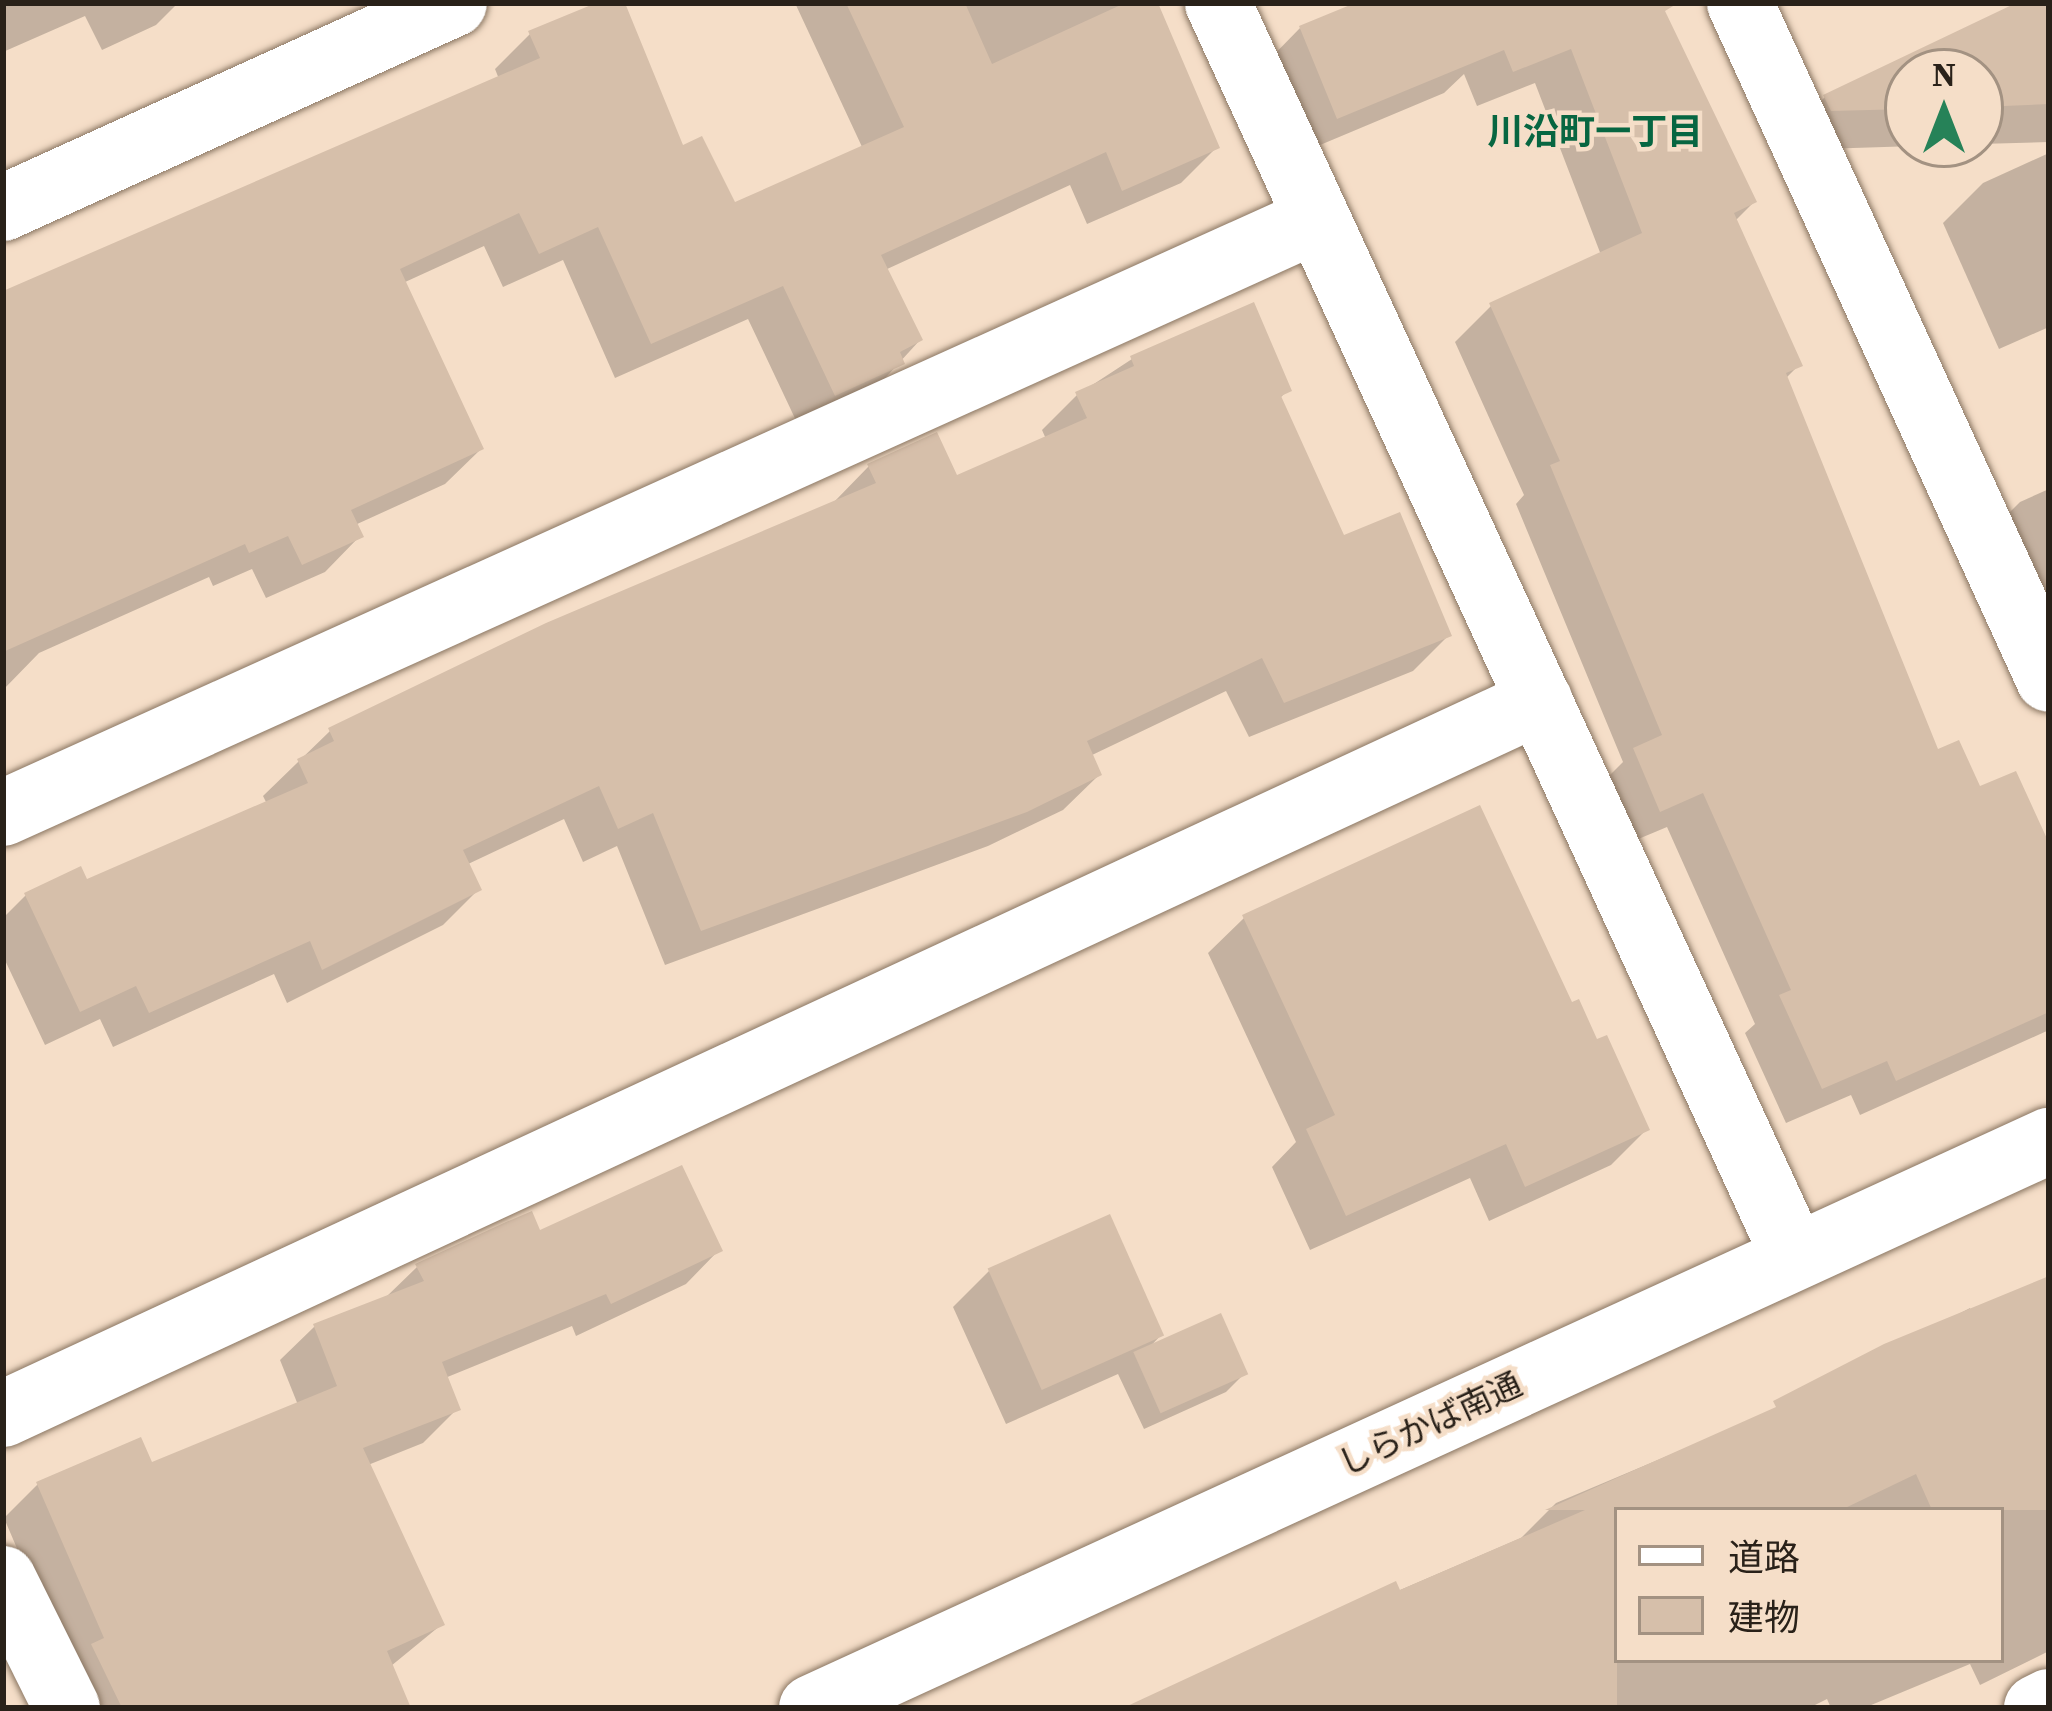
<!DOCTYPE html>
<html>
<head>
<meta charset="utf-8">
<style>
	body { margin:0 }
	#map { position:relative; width:2052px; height:1711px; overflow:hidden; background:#f5dec8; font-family:"Source Serif 4","Noto Sans JP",serif }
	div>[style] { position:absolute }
	.shadow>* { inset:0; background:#0003 }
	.building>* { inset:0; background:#d6bfaa; transform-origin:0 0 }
	.roads { filter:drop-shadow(0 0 3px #8a7662) drop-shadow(0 0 3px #8a7662) }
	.street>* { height:66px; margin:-33px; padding:0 33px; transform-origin:33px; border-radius:33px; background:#fff }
	.secondary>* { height:66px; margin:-33px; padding:0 33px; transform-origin:33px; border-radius:33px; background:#fff }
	span { translate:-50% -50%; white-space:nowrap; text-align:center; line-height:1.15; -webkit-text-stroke:9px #f5dec8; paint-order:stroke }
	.street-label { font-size:33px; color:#292119 }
	.neighbourhood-label { font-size:36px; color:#076641; font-weight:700 }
	.frame { position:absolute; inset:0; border:6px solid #292119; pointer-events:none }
	.legend { position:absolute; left:1614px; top:1507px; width:390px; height:156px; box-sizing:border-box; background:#f5dec8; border:3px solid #a39282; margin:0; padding:15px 21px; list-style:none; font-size:36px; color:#292119 }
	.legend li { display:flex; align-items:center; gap:24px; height:60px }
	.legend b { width:60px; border:3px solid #a39282 }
	.north { position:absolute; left:1884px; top:48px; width:120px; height:120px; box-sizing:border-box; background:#f5dec8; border:3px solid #a39282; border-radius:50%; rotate:0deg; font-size:33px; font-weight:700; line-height:48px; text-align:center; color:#292119 }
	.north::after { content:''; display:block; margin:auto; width:42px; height:54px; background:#268258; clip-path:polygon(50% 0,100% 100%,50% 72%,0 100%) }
</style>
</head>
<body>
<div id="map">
	<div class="shadow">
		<div style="clip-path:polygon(3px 3px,178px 3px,156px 25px,102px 50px,85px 16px,3px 52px)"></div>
		<div style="clip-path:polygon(604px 3px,621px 3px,682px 149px,734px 206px,863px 149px,795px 3px,1152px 3px,1217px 147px,1181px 183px,1087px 224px,1070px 185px,885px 270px,920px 340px,866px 399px,800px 429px,748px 319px,615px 378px,563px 260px,503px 287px,484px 246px,403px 283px,481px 449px,445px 484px,355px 525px,360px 536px,325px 572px,266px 598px,252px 569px,213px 586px,209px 577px,39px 653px,3px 690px,3px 299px,499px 79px,495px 69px,530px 34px)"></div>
		<div style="clip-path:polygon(1363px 3px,1658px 3px,1754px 202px,1735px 221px,1799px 365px,1785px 379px,1937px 753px,2049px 860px,2049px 1030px,1860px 1115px,1851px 1095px,1786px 1123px,1745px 1033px,1755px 1024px,1667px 827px,1624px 845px,1599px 786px,1623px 762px,1516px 504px,1524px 495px,1455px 342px,1491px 306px,1601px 255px,1535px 83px,1477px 106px,1464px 74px,1444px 93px,1301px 153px,1264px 65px,1300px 28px)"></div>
		<div style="clip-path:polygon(2026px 3px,2049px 3px,2049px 142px,1980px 144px,1980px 72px,1908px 72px,1908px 144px,1978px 144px,1791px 150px,1785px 137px,1825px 97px)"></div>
		<div style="clip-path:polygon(2049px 153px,2049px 327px,1999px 349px,1943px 223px,1983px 183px)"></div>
		<div style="clip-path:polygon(1132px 359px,1288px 390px,1279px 399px,1342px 539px,1448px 636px,1413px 671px,1249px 737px,1226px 691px,1090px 756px,1099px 775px,1063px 810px,988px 846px,665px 965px,617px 846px,583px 862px,564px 819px,466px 865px,478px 890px,443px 925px,287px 1003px,274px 974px,113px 1047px,100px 1019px,45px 1045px,3px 956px,3px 918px,26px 895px,85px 883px,267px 804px,263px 796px,330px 731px,834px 502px,869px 466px,956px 479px,1046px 439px,1042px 430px,1077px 395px)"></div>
		<div style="clip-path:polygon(2049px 489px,2049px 697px,1980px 542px,2020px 502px)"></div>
		<div style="clip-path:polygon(1244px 918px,1570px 1006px,1646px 1130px,1611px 1165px,1489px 1221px,1470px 1178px,1310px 1250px,1272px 1167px,1296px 1142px,1208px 953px)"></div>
		<div style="clip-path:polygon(539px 1234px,719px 1250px,686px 1284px,576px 1336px,572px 1326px,445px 1378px,457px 1409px,423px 1443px,368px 1465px,441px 1625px,391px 1666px,408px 1708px,72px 1708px,69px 1670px,4px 1518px,38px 1484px,150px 1465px,298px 1405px,280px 1360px,314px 1327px,384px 1299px,417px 1267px)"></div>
		<div style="clip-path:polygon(989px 1271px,1161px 1335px,1147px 1350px,1244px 1374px,1226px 1392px,1144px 1429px,1118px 1374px,1006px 1424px,953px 1307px)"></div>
		<div style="clip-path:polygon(evenodd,2049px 1279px,2049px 1651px,1980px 1685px,1970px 1664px,1864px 1708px,1831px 1708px,1827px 1699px,1809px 1708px,1126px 1708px,1521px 1538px,1556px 1503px,1762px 1416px,1970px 1308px,1972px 1314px,2049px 1279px,1617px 1510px,2001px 1510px,2001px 1660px,1617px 1660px,1617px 1510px)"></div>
	</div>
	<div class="building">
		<div style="clip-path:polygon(596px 3px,625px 3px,683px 145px,702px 136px,735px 202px,904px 127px,846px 3px,965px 3px,992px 64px,1125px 3px,1158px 3px,1220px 148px,1122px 191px,1106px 152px,881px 255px,923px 340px,900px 352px,905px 364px,835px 396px,783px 286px,651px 344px,598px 227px,539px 254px,519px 213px,400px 269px,484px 449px,351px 510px,364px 537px,302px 565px,288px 536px,249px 553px,245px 544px,3px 652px,3px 291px,540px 58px,528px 31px)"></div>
		<div style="clip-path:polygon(1355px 3px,1678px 3px,1665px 11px,1757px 202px,1734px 213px,1803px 366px,1786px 373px,1938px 749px,1959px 740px,1980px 786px,2016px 771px,2049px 843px,2049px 1012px,1896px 1081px,1887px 1061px,1822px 1089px,1779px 995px,1791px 990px,1703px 793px,1660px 812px,1633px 748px,1662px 735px,1550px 465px,1560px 461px,1489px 303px,1642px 233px,1571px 49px,1513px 72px,1504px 50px,1337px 119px,1299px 26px)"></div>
		<div style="clip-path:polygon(2016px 3px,2049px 3px,2049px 104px,1980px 107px,1980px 72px,1908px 72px,1908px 109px,1831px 111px,1823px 95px)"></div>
		<div style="clip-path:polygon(1254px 302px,1292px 391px,1281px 396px,1344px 535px,1400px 512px,1452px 636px,1284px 703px,1262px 658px,1087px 741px,1102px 775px,1027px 812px,701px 931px,653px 813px,618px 829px,599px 786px,463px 850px,482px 890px,322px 970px,310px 941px,149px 1013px,136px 986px,80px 1012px,24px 893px,81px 866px,87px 879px,308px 783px,297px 759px,334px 741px,328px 728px,546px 623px,876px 483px,867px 464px,937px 432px,957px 475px,1087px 418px,1075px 392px,1134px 366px,1130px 356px)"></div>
		<div style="clip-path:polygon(1480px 805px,1572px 1002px,1579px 999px,1597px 1039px,1607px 1035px,1650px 1130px,1525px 1187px,1506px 1144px,1346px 1216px,1306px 1129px,1335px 1115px,1242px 915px)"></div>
		<div style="clip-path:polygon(682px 1165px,723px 1251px,611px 1304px,606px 1294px,442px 1362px,461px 1410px,363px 1448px,445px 1625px,387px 1651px,411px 1708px,122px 1708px,91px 1644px,104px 1638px,36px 1482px,141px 1437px,152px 1462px,337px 1386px,313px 1324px,424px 1281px,415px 1264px,506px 1222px,532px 1211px,540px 1230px)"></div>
		<div style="left:1110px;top:1214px;width:133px;height:134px;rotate:66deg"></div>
		<div style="clip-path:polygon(2049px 1276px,2049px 1510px,1932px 1510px,1916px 1474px,1841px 1510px,1617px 1510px,1617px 1708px,1123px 1708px,1396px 1581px,1400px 1590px,1585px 1510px,1545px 1510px,1776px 1407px,1773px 1401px,1884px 1344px)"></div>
		<div style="left:1221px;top:1313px;width:67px;height:96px;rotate:66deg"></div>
	</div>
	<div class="roads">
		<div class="street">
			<div style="left:1218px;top:3px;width:1379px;rotate:65.31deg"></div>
			<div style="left:1740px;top:3px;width:743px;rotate:65.43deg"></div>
			<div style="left:3px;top:208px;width:495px;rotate:-24.4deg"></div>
			<div style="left:3px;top:813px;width:1441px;rotate:-24.31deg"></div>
			<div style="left:3px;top:1414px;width:1694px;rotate:-24.89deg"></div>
			<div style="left:3px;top:1579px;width:144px;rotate:63.6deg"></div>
			<div style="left:2037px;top:1708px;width:13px;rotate:-27deg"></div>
		</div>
		<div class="secondary">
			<div style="left:812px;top:1708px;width:1361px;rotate:-24.63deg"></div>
		</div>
	</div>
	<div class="street-label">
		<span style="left:1430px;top:1424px;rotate:-25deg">しらかば南通</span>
	</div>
	<div class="neighbourhood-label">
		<span style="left:1595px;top:132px">川沿町一丁目</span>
	</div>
	<div class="frame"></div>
	<ul class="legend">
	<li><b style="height:15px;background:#fff"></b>道路</li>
	<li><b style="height:33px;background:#d6bfaa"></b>建物</li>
	</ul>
	<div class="north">N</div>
</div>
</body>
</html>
